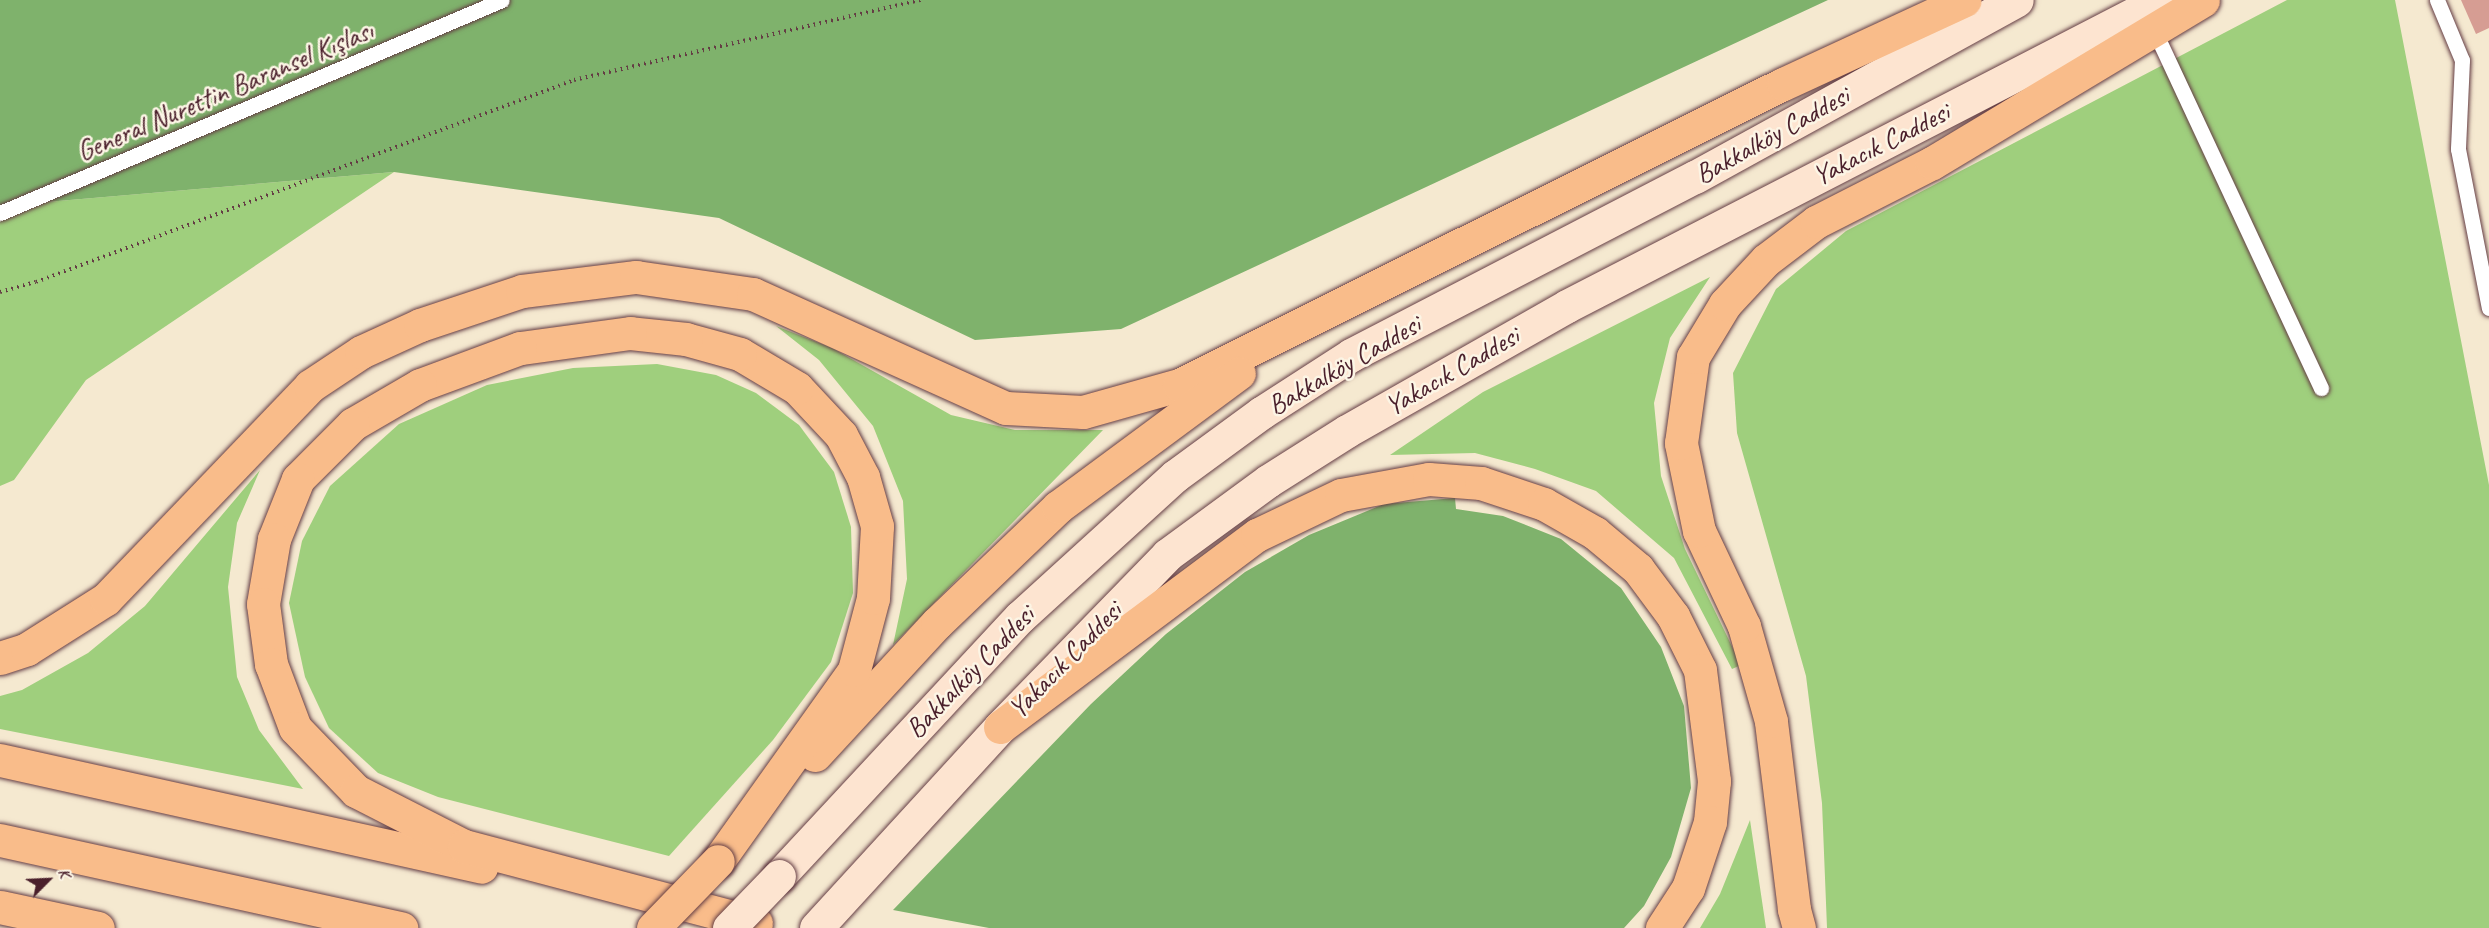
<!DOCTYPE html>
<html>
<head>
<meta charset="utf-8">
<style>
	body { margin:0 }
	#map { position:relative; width:2489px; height:928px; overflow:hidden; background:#f5e9d0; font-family:Caveat,sans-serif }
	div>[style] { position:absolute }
	.green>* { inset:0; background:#9fcf7d }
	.forest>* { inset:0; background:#7fb26c }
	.building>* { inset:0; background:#d69d93 }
	.path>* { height:4px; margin-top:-2px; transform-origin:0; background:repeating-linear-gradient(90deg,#643d44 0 1.5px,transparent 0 6px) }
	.roads { filter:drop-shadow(0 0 2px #643d44) drop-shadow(0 0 2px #643d44) }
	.lane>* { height:15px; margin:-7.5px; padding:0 7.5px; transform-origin:7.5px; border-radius:7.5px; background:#fff }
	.secondary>* { height:33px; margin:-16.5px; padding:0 16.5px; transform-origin:16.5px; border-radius:16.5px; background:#fde4d0 }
	.highway>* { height:33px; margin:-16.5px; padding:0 16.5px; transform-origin:16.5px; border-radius:16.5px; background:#f9bc8a }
	.bridges { filter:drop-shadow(0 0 2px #643d44) drop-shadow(0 0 2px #643d44) }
	.secondary-bridge>* { height:33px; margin:-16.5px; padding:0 16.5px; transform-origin:16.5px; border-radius:16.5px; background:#fde4d0 }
	.highway-bridge>* { height:33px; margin:-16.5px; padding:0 16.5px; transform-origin:16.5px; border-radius:16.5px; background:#f9bc8a }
	span { translate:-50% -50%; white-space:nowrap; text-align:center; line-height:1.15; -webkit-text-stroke:5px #fcf5e5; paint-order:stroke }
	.street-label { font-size:28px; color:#4a1f2b }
	.north { position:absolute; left:18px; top:850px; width:60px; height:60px; -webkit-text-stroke:4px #fcf5e5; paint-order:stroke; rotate:66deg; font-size:16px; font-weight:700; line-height:24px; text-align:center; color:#4a1f2b }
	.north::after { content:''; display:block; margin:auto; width:21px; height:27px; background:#4a1f2b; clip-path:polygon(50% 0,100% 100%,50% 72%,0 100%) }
</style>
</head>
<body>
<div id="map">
	<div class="green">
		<div style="clip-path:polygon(2287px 0,2395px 0,2489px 485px,2489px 928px,1827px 928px,1822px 803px,1806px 676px,1737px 433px,1733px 373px,1776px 289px,1846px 231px)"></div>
		<div style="clip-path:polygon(394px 172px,86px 380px,14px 480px,0 486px,0 206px)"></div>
		<div style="clip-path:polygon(1710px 277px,1670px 338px,1654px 403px,1661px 476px,1685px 549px,1741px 665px,1732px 669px,1674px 558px,1596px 491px,1535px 469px,1475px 453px,1390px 455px,1483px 392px)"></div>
		<div style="clip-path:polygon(776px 326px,832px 348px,951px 415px,1015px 430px,1103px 430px,893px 645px,907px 579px,903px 501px,873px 426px,819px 360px)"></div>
		<div style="clip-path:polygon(657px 364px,716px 375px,756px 393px,799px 425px,834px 472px,851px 527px,853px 593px,831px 662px,773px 740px,669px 856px,438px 797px,378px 773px,329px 728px,305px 677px,289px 603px,302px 541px,330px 486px,399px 424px,487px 385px,573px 368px)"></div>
		<div style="clip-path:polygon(260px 470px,237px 523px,228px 587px,237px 677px,259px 730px,303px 789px,0 729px,0 696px,22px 690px,88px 653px,145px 606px)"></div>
		<div style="clip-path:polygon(1750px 820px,1766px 928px,1700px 928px,1720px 894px)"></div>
	</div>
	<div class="forest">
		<div style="clip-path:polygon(0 0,1828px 0,1121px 329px,975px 340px,719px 218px,394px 172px,0 206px)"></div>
		<div style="clip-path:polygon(1455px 498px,1456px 509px,1503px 516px,1561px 539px,1621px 588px,1661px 647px,1684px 706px,1691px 788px,1671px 857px,1644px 906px,1624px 928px,989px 928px,893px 910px,1091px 704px,1166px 634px,1245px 572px,1309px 535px,1384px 504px)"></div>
	</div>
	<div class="building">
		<div style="clip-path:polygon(2461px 0,2489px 0,2489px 28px,2476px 34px)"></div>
	</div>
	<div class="path">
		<div style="left:0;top:292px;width:37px;rotate:-16deg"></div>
		<div style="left:36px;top:282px;width:575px;rotate:-20.58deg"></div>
		<div style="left:574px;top:80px;width:356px;rotate:-13deg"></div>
	</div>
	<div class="roads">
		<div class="lane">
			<div style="left:2437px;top:0;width:65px;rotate:67.4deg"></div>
			<div style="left:2462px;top:60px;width:89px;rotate:92.6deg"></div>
			<div style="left:2458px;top:149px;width:162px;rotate:79deg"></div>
			<div style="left:2155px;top:32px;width:393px;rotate:65deg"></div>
			<div style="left:0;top:213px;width:545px;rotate:-22.99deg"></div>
		</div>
		<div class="secondary">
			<div style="left:779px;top:876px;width:354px;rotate:-47.1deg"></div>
			<div style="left:1020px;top:617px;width:210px;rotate:-42.3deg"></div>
			<div style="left:1175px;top:476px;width:107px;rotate:-36.2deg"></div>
			<div style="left:1261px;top:413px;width:107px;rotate:-32.8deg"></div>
			<div style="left:1351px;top:355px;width:387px;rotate:-27.4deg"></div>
			<div style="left:1695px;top:177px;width:367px;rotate:-28.8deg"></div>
			<div style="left:816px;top:928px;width:273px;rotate:-47.5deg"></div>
			<div style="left:1000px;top:727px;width:240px;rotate:-45.8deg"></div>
			<div style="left:1167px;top:555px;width:125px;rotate:-36.2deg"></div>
			<div style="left:1268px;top:481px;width:93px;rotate:-32.3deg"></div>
			<div style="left:1347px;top:431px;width:253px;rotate:-29.6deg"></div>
			<div style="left:1567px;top:306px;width:668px;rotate:-27.26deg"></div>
		</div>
		<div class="highway">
			<div style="left:0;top:658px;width:28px;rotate:-18deg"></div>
			<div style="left:27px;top:649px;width:93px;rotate:-32.3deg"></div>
			<div style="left:106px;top:599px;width:295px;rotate:-46.2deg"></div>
			<div style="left:310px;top:386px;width:61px;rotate:-33.7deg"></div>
			<div style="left:361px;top:352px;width:65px;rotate:-24.6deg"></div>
			<div style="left:420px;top:325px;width:108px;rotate:-18.4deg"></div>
			<div style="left:522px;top:291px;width:115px;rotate:-7deg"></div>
			<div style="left:636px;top:277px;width:118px;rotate:8.3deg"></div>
			<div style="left:753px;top:294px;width:277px;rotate:24.3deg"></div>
			<div style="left:1006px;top:408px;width:77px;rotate:3deg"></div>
			<div style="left:1083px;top:412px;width:100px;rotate:-15.7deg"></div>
			<div style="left:1179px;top:385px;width:675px;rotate:-26.49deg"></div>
			<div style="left:1783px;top:84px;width:200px;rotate:-24.8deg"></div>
			<div style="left:1000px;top:727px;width:321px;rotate:-36.8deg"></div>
			<div style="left:1257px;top:535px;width:93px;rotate:-25.5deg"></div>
			<div style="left:1341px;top:495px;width:89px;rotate:-10.3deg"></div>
			<div style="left:1429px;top:479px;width:52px;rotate:4.4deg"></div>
			<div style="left:1481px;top:483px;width:66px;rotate:18.4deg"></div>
			<div style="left:1544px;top:504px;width:59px;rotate:29.6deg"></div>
			<div style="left:1595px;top:533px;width:56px;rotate:39.9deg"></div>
			<div style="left:1638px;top:569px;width:59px;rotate:53.3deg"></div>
			<div style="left:1673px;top:616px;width:60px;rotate:63.4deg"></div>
			<div style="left:1700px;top:670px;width:112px;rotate:82.8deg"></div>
			<div style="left:1714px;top:781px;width:41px;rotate:95.6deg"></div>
			<div style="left:1710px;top:822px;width:70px;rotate:108.4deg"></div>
			<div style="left:1688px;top:888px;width:48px;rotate:123deg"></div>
			<div style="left:815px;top:755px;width:180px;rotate:-47.3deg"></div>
			<div style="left:937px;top:623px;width:168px;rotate:-43.8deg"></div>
			<div style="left:1058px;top:507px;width:225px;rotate:-36.5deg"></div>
			<div style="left:0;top:760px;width:493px;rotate:12.5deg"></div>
			<div style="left:0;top:840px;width:411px;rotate:12.4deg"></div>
			<div style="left:718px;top:861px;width:234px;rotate:-54.5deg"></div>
			<div style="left:854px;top:670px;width:74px;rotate:-75.2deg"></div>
			<div style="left:873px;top:598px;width:72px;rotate:-86.8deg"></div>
			<div style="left:877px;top:526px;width:51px;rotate:-105.9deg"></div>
			<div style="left:863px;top:477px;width:47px;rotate:-117.6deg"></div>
			<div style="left:841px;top:435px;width:64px;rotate:-133.1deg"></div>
			<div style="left:797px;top:388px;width:66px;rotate:-149.2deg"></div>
			<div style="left:740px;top:354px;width:56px;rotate:-164.5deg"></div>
			<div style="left:686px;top:339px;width:56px;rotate:-173.9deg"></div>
			<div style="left:630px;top:333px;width:111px;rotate:172.2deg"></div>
			<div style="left:520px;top:348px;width:107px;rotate:159.7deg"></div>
			<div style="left:420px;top:385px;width:78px;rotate:149.8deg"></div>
			<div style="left:353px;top:424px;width:78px;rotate:135deg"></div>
			<div style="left:298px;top:479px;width:65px;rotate:111.8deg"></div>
			<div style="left:274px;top:539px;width:66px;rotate:99.6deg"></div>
			<div style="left:263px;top:604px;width:61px;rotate:82.4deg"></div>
			<div style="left:271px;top:664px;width:68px;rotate:69.4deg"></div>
			<div style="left:295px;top:728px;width:88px;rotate:45.9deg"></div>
			<div style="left:356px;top:791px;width:121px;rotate:27deg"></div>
			<div style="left:464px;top:846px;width:302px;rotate:14.8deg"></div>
			<div style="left:0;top:907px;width:100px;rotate:12.1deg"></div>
			<div style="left:1799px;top:928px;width:20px;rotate:-105deg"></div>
			<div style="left:1794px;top:909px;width:189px;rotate:-97deg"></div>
			<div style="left:1771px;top:721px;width:99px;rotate:-105.9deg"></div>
			<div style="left:1744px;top:626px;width:105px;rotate:-115.3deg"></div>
			<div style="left:1699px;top:531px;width:90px;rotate:-101.6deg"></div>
			<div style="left:1681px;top:443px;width:87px;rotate:-82.1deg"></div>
			<div style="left:1693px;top:357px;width:62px;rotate:-58.9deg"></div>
			<div style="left:1725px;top:304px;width:60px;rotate:-47deg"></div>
			<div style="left:1766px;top:260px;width:63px;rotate:-37.2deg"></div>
			<div style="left:1816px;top:222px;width:130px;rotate:-27deg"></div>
			<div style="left:1932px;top:163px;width:316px;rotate:-31deg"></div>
		</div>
	</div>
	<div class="bridges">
		<div class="secondary-bridge">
			<div style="left:729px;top:928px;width:72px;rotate:-46.1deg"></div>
		</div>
		<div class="highway-bridge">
			<div style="left:653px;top:928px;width:93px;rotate:-45.9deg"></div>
		</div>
	</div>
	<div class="street-label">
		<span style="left:225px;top:91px;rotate:-23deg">General Nurettin Baransel Kışlası</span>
		<span style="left:1772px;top:135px;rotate:-29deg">Bakkalköy Caddesi</span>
		<span style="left:1881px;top:144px;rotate:-27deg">Yakacık Caddesi</span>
		<span style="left:1344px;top:365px;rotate:-30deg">Bakkalköy Caddesi</span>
		<span style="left:1452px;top:371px;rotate:-30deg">Yakacık Caddesi</span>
		<span style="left:1065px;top:660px;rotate:-46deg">Yakacık Caddesi</span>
		<span style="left:970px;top:672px;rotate:-46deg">Bakkalköy Caddesi</span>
	</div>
	<div class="north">K</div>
</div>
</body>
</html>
